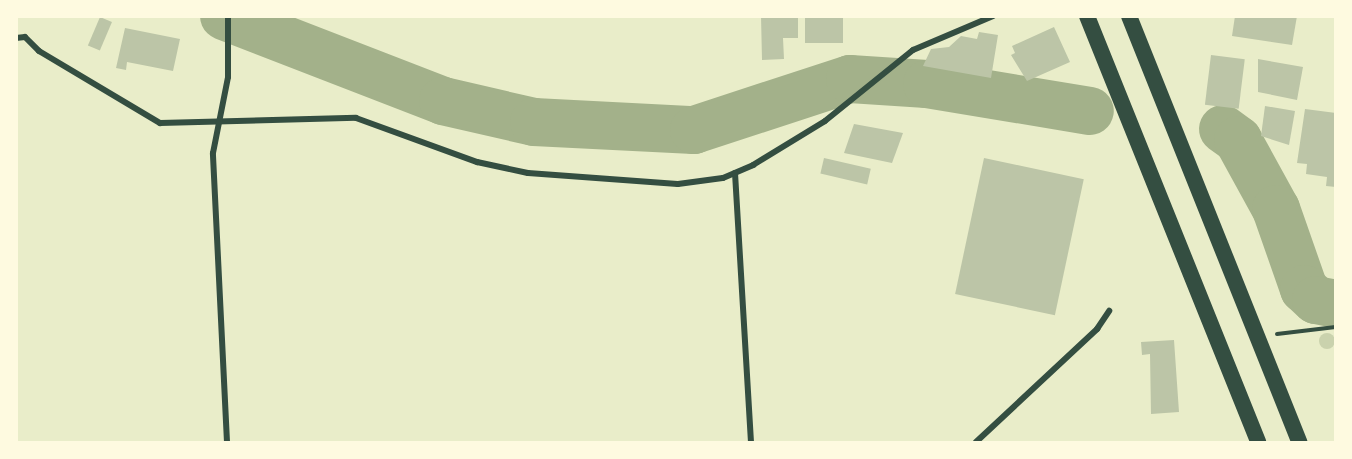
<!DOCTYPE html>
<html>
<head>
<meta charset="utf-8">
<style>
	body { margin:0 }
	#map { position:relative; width:1352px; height:459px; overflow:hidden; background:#e9edc9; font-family:"Fira Sans",sans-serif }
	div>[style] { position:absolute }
	.green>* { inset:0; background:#cad2ad }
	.round { border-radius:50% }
	.river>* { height:48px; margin:-24px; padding:0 24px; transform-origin:24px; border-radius:24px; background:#a3b18a }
	.building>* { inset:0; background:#bcc5a7; transform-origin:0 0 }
	.path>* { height:4px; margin:-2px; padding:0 2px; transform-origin:2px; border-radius:2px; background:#344e41 }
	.minor>* { height:6px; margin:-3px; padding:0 3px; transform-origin:3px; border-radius:3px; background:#344e41 }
	.trunk>* { height:16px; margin:-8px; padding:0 8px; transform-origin:8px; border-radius:8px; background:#344e41 }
	span { translate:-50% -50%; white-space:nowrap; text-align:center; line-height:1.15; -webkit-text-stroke:6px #fefae0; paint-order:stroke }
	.frame { position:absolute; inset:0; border:18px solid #fefae0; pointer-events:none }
</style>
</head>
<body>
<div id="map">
	<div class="green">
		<div class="round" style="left:1319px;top:333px;width:16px;height:16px"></div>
	</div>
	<div class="river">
		<div style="left:224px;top:16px;width:235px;rotate:21.2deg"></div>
		<div style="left:443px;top:101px;width:93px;rotate:13deg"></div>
		<div style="left:534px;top:122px;width:160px;rotate:2.9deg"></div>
		<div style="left:694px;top:130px;width:164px;rotate:-18.1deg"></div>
		<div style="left:850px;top:79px;width:77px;rotate:3.7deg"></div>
		<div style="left:927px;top:84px;width:165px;rotate:9.4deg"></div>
		<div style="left:1223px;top:129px;width:19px;rotate:36deg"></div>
		<div style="left:1238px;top:140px;width:79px;rotate:61.2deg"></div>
		<div style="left:1276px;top:209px;width:85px;rotate:70.7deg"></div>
		<div style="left:1304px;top:289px;width:16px;rotate:43deg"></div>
		<div style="left:1316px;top:300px;width:20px;rotate:11deg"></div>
	</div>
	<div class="building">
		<div style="clip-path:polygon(761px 16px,798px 16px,798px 38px,783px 38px,784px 59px,762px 60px)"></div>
		<div style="left:805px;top:16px;width:38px;height:27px"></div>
		<div style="clip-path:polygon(1235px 16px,1297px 16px,1292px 45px,1232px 36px)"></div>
		<div style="left:100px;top:17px;width:13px;height:31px;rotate:23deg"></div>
		<div style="clip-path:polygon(1054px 27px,1070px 62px,1027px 81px,1011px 55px,1015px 53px,1012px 46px)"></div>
		<div style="clip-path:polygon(125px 28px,180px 39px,173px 71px,127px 62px,126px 70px,116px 68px)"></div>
		<div style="clip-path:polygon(979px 32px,998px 35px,991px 78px,923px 66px,931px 49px,949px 47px,961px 36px,977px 39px)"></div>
		<div style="left:1211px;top:55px;width:34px;height:50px;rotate:7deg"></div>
		<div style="clip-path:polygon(1258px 59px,1303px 67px,1297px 100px,1258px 92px)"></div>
		<div style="clip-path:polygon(1265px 106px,1295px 111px,1289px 145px,1261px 136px)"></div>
		<div style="clip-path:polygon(1305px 109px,1336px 113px,1336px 187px,1326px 186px,1327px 177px,1306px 174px,1307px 164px,1297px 163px)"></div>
		<div style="clip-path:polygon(854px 124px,903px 133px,892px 163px,844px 153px)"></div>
		<div style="left:824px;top:158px;width:48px;height:16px;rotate:13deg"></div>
		<div style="left:984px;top:158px;width:102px;height:139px;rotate:12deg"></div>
		<div style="clip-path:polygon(1174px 340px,1179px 412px,1151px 414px,1150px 354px,1142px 355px,1141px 342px)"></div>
	</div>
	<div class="path">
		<div style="left:1277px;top:334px;width:59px;rotate:-6.8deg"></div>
	</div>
	<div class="minor">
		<div style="left:16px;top:38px;width:9px;rotate:-6deg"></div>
		<div style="left:25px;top:37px;width:20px;rotate:45deg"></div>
		<div style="left:39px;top:51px;width:141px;rotate:30.8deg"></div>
		<div style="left:160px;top:123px;width:196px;rotate:-1.5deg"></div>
		<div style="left:356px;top:118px;width:129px;rotate:20deg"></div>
		<div style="left:477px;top:162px;width:52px;rotate:12.2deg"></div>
		<div style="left:528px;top:173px;width:150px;rotate:4.2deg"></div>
		<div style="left:678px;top:184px;width:45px;rotate:-7.6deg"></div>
		<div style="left:723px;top:178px;width:33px;rotate:-23deg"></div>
		<div style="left:753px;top:165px;width:84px;rotate:-31.4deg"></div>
		<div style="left:825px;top:121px;width:113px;rotate:-38.9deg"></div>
		<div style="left:913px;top:50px;width:87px;rotate:-23deg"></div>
		<div style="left:735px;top:173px;width:269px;rotate:86.6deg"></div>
		<div style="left:227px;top:442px;width:289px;rotate:-92.8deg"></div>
		<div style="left:213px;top:153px;width:77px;rotate:-78.8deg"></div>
		<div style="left:228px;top:77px;width:61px;rotate:-90deg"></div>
		<div style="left:976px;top:442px;width:166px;rotate:-43deg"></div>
		<div style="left:1097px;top:329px;width:22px;rotate:-56deg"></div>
	</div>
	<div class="trunk">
		<div style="left:1087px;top:16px;width:459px;rotate:68.1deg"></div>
		<div style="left:1129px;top:16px;width:459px;rotate:68.2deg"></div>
	</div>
	<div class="frame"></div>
</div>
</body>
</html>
